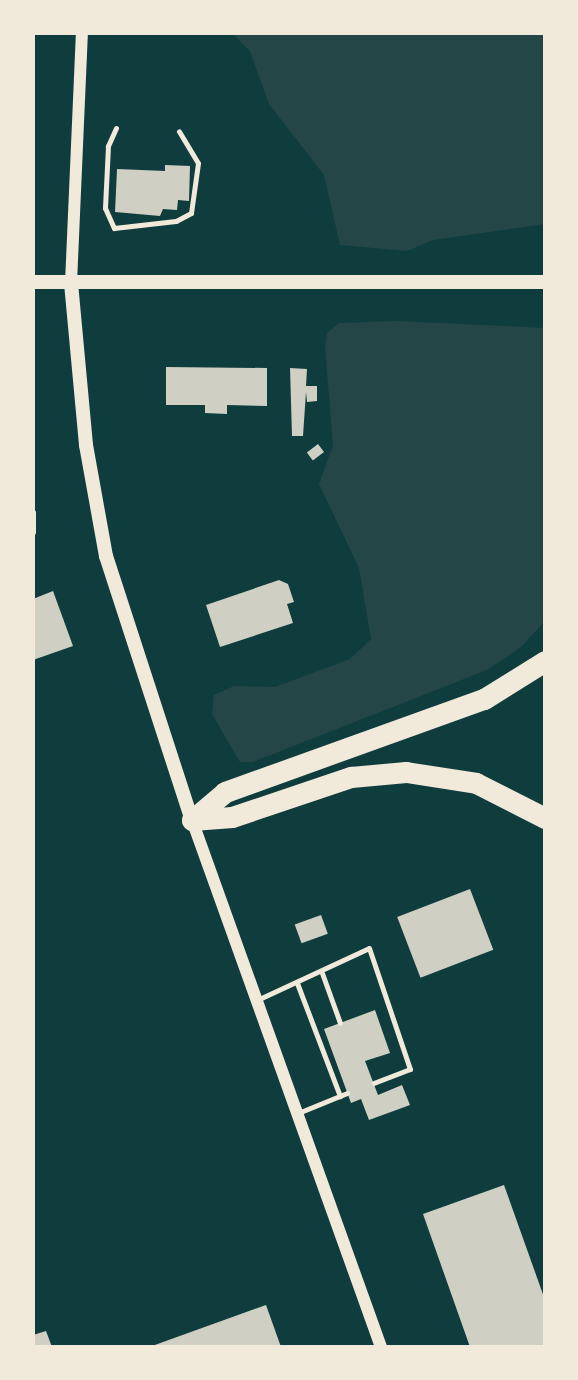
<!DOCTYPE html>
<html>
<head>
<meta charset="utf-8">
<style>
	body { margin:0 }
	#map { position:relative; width:578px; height:1380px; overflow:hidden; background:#0f3d3e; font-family:Roboto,sans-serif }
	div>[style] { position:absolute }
	.green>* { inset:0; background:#244646 }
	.building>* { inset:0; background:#cfcfc3; transform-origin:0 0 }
	.service>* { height:5px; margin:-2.5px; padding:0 2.5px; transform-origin:2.5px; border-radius:2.5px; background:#f1e9da }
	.tertiary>* { height:12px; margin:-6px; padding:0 6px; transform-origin:6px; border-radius:6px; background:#f1e9da }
	.secondary>* { height:14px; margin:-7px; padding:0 7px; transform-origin:7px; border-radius:7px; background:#f1e9da }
	.motorway>* { height:21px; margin:-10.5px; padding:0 10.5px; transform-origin:10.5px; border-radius:10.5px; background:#f1e9da }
	span { translate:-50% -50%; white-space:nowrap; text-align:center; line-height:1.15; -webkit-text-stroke:7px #f1e9da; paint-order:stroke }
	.frame { position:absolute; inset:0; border:35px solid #f1e9da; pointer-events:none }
</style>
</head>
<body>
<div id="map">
	<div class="green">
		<div style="clip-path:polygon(232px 33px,545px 33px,545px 224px,433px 240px,407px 251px,340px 245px,324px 175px,269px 104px,250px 51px)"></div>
		<div style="clip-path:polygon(395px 321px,545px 328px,545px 621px,521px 647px,487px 670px,253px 762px,240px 762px,212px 714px,214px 695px,234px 686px,275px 687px,350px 659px,371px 639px,359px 568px,319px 484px,333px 445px,325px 347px,327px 333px,339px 323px)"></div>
	</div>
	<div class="building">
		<div style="clip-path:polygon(165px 165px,190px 166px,189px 201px,178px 200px,177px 210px,163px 209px,160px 216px,115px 212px,117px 169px,165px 171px)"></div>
		<div style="clip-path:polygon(166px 367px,267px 368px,267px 406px,227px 405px,227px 414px,205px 413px,205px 405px,166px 405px)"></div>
		<div style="clip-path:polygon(290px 368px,307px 369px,306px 386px,317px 386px,317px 401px,307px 402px,306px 392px,303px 436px,292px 436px)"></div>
		<div style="left:318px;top:444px;width:10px;height:14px;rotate:53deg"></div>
		<div style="clip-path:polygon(279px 580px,288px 584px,294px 602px,287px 604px,293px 623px,220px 647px,206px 605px)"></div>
		<div style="clip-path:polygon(53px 591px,73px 646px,33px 660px,33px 599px)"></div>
		<div style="left:470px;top:889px;width:65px;height:78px;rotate:69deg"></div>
		<div style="left:321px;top:915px;width:20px;height:28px;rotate:70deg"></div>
		<div style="clip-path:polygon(375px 1010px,390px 1053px,365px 1061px,378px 1095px,402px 1085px,410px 1105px,369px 1120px,361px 1099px,351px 1103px,324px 1029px)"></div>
		<div style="clip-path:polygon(504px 1185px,545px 1300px,545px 1347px,470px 1347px,423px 1214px)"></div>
		<div style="clip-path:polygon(266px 1305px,281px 1347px,152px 1347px,152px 1346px)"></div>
		<div style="clip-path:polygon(46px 1331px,52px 1347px,33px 1347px,33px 1335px)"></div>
	</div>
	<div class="service">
		<div style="left:116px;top:128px;width:20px;rotate:114deg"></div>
		<div style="left:108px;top:146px;width:62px;rotate:92.8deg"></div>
		<div style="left:105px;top:208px;width:22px;rotate:66deg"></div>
		<div style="left:114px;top:228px;width:62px;rotate:-6.4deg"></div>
		<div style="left:176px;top:221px;width:17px;rotate:-28deg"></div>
		<div style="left:191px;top:213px;width:50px;rotate:-82deg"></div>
		<div style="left:198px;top:163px;width:37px;rotate:-121deg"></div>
		<div style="left:33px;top:512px;width:20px;rotate:90deg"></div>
		<div style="left:322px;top:973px;width:53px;rotate:70.2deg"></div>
		<div style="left:297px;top:983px;width:121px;rotate:69.2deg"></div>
		<div style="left:257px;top:1000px;width:123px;rotate:-24.9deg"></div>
		<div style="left:369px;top:948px;width:128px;rotate:71.3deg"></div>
		<div style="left:410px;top:1069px;width:39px;rotate:159deg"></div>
		<div style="left:298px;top:1113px;width:53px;rotate:-22.2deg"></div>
	</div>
	<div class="tertiary">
		<div style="left:71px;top:283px;width:250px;rotate:-87.5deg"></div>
		<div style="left:192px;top:820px;width:560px;rotate:70.27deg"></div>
	</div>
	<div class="secondary">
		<div style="left:33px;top:282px;width:512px"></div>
		<div style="left:71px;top:283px;width:163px;rotate:84.7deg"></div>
		<div style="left:86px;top:445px;width:113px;rotate:79.8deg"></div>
		<div style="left:106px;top:556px;width:278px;rotate:72deg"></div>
	</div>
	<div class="motorway">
		<div style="left:192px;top:820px;width:43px;rotate:-40.3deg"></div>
		<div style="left:225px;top:792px;width:275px;rotate:-19.8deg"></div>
		<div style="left:484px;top:699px;width:72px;rotate:-31.9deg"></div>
		<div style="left:192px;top:820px;width:40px;rotate:-4.3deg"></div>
		<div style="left:232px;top:817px;width:126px;rotate:-18.6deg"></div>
		<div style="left:351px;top:777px;width:55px;rotate:-5.2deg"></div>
		<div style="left:406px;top:772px;width:71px;rotate:8.9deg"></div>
		<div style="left:476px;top:783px;width:77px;rotate:26.9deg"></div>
	</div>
	<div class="frame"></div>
</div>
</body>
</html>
